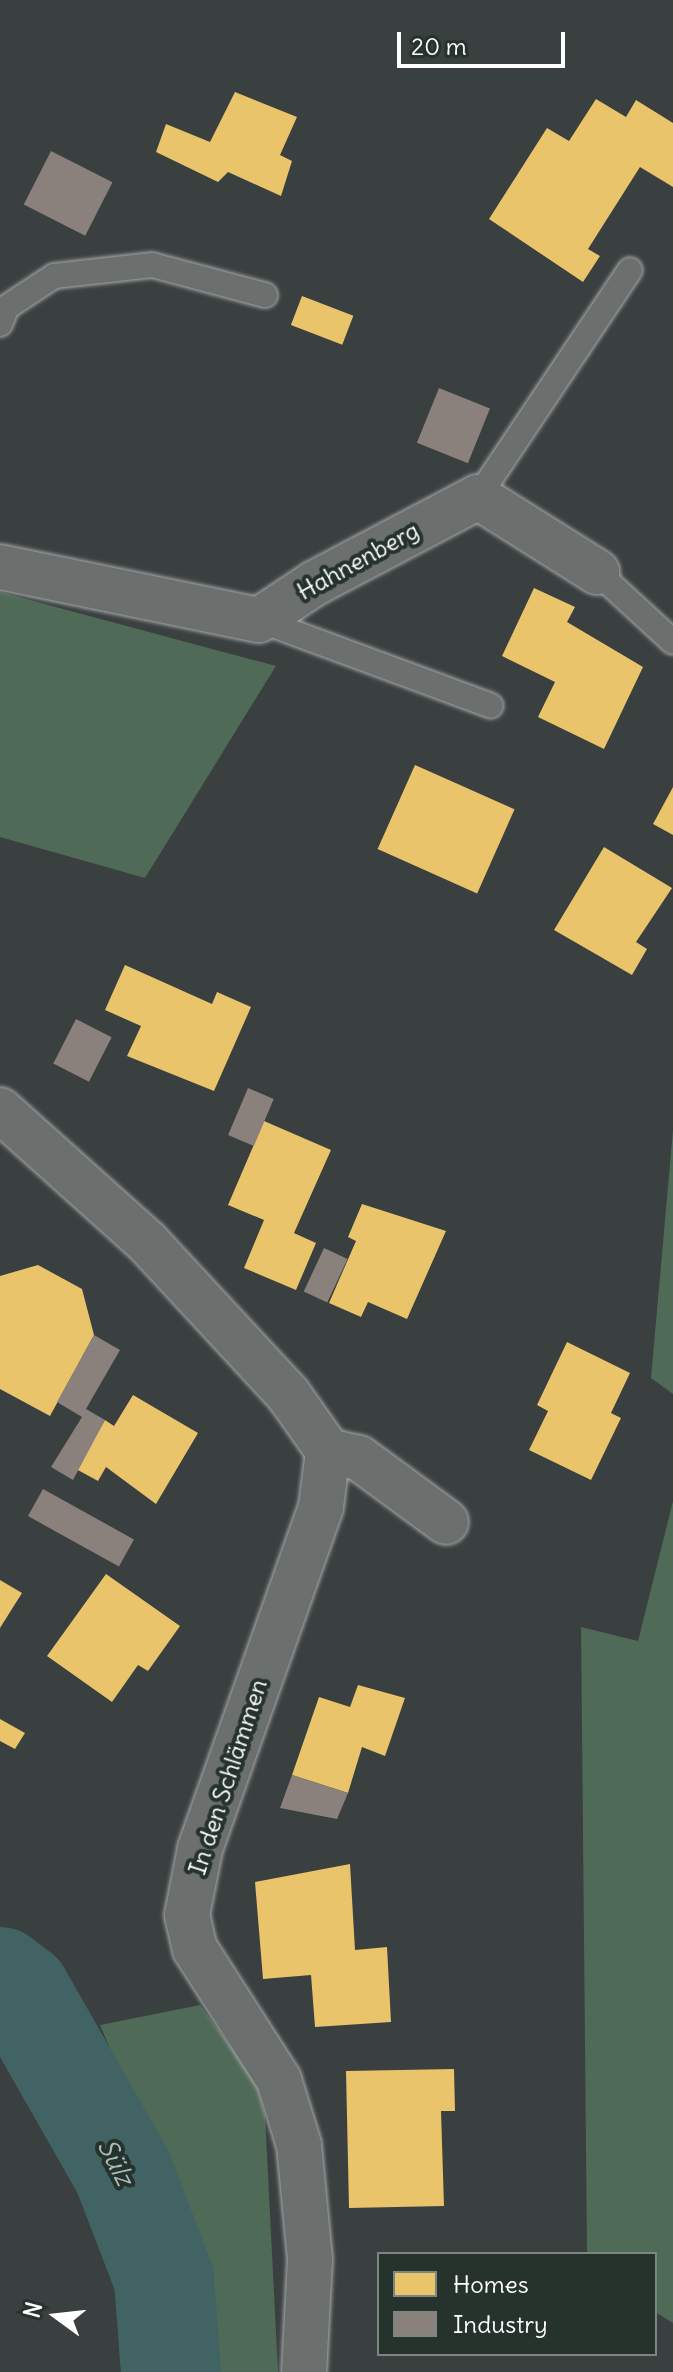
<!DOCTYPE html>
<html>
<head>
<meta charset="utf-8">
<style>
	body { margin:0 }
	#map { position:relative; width:673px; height:2372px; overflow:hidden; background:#3a3f3f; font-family:Delius,sans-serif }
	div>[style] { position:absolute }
	.green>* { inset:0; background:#4f6a56 }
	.homes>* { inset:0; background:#e9c46a; transform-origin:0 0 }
	.industry>* { inset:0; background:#8a817c; transform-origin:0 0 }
	.river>* { height:100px; margin:-50px; padding:0 50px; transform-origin:50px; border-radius:50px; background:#426364 }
	.roads { filter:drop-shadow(0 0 2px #a6a9a9) drop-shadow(0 0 2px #a6a9a9) }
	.service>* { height:24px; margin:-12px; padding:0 12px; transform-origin:12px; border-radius:12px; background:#6b6f6e }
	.minor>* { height:44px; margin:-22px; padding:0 22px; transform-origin:22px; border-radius:22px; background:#6b6f6e }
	span { translate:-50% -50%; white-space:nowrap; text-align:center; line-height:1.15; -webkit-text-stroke:8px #26332d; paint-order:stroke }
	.street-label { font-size:24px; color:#fff }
	.water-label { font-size:26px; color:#abb; font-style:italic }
	.legend { position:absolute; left:377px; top:2252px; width:280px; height:104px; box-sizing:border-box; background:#26332d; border:2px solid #7d8581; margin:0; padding:10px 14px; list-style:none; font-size:24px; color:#fff }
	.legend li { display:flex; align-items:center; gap:16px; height:40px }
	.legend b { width:40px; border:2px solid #7d8581 }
	.north { position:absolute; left:16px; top:2276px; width:80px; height:80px; -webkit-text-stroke:6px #26332d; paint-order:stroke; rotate:285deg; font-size:22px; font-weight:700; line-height:32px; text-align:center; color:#fff }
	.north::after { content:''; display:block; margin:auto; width:28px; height:36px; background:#fff; clip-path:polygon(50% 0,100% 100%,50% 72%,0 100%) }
	.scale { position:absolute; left:397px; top:32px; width:168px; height:36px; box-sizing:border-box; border:4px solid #fff; border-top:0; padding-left:10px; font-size:24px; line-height:28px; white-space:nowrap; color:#fff; -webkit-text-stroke:6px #26332d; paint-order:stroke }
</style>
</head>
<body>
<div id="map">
	<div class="green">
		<div style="clip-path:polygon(0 592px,276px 666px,145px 878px,0 837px)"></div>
		<div style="clip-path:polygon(673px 1130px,673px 1394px,651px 1378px)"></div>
		<div style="clip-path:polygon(673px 1501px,673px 2323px,655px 2312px,655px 2254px,587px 2254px,581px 1627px,638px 1641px)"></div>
		<div style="clip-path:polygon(200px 2005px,256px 2081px,265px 2115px,278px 2372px,219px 2372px,192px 2242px,100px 2025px)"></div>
	</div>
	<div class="homes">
		<div style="clip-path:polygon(235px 92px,297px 117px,280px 155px,292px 161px,281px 196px,228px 172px,218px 182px,156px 152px,166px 124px,210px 142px)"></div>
		<div style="clip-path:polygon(596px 99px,626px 117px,636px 100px,673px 123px,673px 187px,640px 167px,588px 249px,600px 256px,583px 282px,489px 219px,547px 128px,569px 141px)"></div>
		<div style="left:302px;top:296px;width:55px;height:31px;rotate:21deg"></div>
		<div style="clip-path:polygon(534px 588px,575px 607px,567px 622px,643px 667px,604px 749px,538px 717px,555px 682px,502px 656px)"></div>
		<div style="left:415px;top:765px;width:109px;height:92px;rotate:24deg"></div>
		<div style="clip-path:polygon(673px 787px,673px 835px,653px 824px)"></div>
		<div style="clip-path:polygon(604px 847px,672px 888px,636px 942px,647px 949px,632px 975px,554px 930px)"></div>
		<div style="clip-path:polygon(125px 965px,212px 1004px,217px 992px,251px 1007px,214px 1091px,127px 1056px,141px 1026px,105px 1010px)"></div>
		<div style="clip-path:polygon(264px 1121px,331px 1150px,294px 1233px,316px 1243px,296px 1290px,244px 1268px,264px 1220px,228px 1205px)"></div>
		<div style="clip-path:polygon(362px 1204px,446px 1231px,407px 1319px,368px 1302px,361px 1317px,329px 1303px,356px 1241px,348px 1237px)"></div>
		<div style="clip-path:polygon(38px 1265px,82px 1289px,94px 1335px,50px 1416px,0 1389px,0 1276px)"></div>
		<div style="clip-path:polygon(567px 1342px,630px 1373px,611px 1413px,621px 1418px,591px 1480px,529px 1450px,548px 1411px,537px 1405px)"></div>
		<div style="clip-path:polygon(133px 1395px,198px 1433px,156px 1504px,106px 1467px,98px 1481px,76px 1469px,105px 1420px,114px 1426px)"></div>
		<div style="clip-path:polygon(106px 1574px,180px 1626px,148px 1671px,138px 1665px,112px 1702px,47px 1656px)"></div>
		<div style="clip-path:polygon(0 1580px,22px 1593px,0 1628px)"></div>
		<div style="clip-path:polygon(358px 1685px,405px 1698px,385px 1756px,362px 1747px,348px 1793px,292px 1775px,319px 1697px,350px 1707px)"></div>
		<div style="clip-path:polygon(0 1719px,25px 1733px,15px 1749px,0 1741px)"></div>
		<div style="clip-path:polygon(350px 1864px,355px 1950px,387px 1947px,391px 2022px,315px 2027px,311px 1975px,263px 1979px,255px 1882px)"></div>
		<div style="clip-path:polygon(454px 2069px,455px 2111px,441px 2111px,444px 2206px,349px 2208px,346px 2071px)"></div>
	</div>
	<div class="industry">
		<div style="left:51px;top:151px;width:69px;height:60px;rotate:27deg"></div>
		<div style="left:439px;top:388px;width:55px;height:59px;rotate:22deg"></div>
		<div style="left:76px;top:1019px;width:40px;height:50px;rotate:27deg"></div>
		<div style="left:248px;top:1088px;width:28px;height:51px;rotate:23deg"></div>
		<div style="left:324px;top:1248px;width:26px;height:48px;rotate:25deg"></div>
		<div style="clip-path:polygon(94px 1335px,120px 1350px,86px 1409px,105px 1420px,73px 1480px,51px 1467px,82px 1417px,57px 1402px)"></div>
		<div style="left:43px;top:1489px;width:104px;height:31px;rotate:29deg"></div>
		<div style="clip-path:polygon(292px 1775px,348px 1793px,337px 1819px,280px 1808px)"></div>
	</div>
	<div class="river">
		<div style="left:0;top:1977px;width:26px;rotate:37deg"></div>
		<div style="left:21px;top:1993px;width:206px;rotate:60.3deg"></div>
		<div style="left:123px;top:2172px;width:115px;rotate:69deg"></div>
		<div style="left:164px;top:2279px;width:93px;rotate:85.7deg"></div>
	</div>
	<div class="roads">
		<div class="service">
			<div style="left:0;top:324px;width:18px;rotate:-68deg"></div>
			<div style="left:7px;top:307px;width:56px;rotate:-33.4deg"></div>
			<div style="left:54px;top:276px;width:99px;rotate:-6.4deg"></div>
			<div style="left:152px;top:265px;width:117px;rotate:14.9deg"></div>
			<div style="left:478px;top:497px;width:273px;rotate:-56.2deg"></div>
			<div style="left:597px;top:572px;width:103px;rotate:42.6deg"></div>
			<div style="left:259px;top:620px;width:247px;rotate:20.3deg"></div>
		</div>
		<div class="minor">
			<div style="left:0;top:567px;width:264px;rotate:11.6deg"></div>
			<div style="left:259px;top:620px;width:67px;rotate:-33.5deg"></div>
			<div style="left:315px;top:583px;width:184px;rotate:-27.8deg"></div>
			<div style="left:478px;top:497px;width:141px;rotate:32.2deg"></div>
			<div style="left:0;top:1110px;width:199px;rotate:41.9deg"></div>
			<div style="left:148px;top:1243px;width:206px;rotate:47.2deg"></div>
			<div style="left:288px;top:1394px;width:70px;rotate:54.9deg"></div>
			<div style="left:328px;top:1451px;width:56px;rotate:97.1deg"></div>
			<div style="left:321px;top:1507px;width:363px;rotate:109.5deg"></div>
			<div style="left:200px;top:1849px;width:67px;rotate:101.1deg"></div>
			<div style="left:187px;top:1915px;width:35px;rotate:77deg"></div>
			<div style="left:195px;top:1949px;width:156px;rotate:57.3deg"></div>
			<div style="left:279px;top:2080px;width:68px;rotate:72.9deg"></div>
			<div style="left:299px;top:2145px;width:115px;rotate:84.5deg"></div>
			<div style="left:310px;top:2259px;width:113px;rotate:93deg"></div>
			<div style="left:328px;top:1451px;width:32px;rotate:13deg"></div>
			<div style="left:359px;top:1458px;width:108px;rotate:36.3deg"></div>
		</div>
	</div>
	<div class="street-label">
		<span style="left:358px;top:561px;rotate:-29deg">Hahnenberg</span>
		<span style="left:228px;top:1777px;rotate:-72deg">In den Schlämmen</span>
	</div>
	<div class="water-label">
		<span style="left:116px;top:2162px;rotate:63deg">Sülz</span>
	</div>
	<ul class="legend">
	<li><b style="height:22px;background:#e9c46a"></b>Homes</li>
	<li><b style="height:22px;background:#8a817c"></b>Industry</li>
	</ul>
	<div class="north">N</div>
	<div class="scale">20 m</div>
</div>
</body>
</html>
